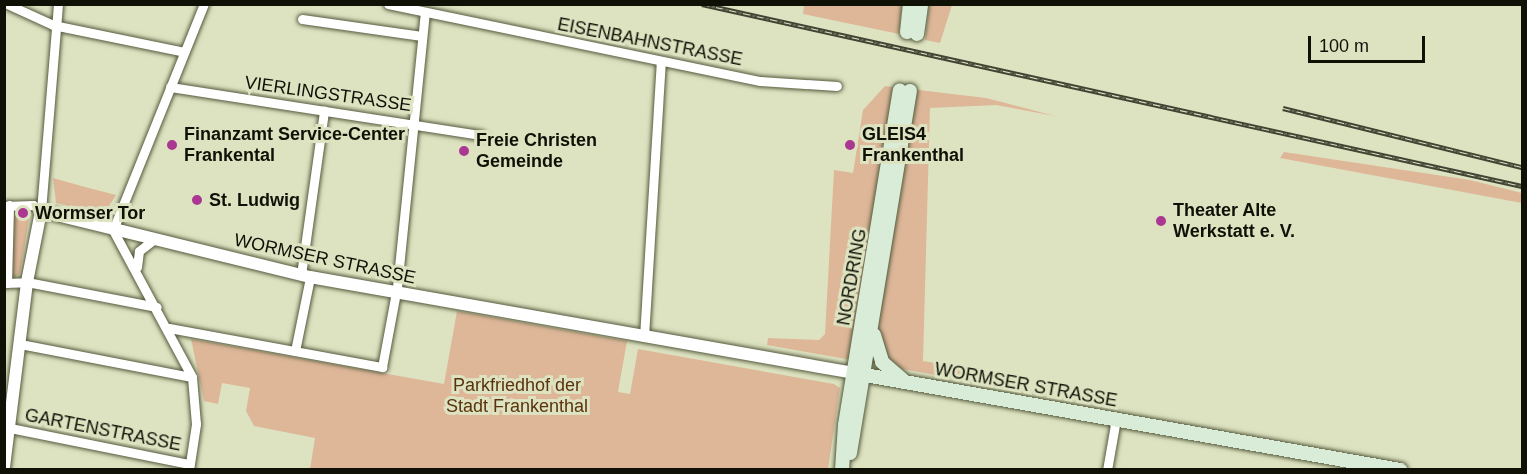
<!DOCTYPE html>
<html>
<head>
<meta charset="utf-8">
<style>
	body { margin:0 }
	#map { position:relative; width:1527px; height:474px; overflow:hidden; background:#dde3c1; font-family:Helvetica,sans-serif }
	div>[style] { position:absolute }
	.green>* { inset:0; background:#deb799 }
	.roads { filter:drop-shadow(0 0 2px #555a3d) drop-shadow(0 0 2px #555a3d) }
	.minor>* { height:9px; margin:-4.5px; padding:0 4.5px; transform-origin:4.5px; border-radius:4.5px; background:#fff }
	.tertiary>* { height:12px; margin:-6px; padding:0 6px; transform-origin:6px; border-radius:6px; background:#fff }
	.secondary>* { height:14px; margin:-7px; padding:0 7px; transform-origin:7px; border-radius:7px; background:#d9ecd7 }
	.rail>* { height:4.5px; margin-top:-2.25px; transform-origin:0; background:repeating-linear-gradient(90deg,#dde3c1 0 7px,#424433 0 14px); box-sizing:border-box; border-block:2px solid #424433 }
	.dots>* { width:16px; height:16px; translate:-50% -50%; box-sizing:border-box; border:3px solid #dde3c1; border-radius:50% }
	span { translate:-50% -50%; white-space:nowrap; text-align:center; line-height:1.15; -webkit-text-stroke:6px #dde3c1; paint-order:stroke }
	.street-label { font-size:18px; color:#101106 }
	.poi-label { font-size:18px; color:#101106; font-weight:700 }
	.left { translate:0 -50%; text-align:left }
	.park-label { font-size:18px; color:#5a330d }
	.frame { position:absolute; inset:0; border:6px solid #101106; pointer-events:none }
	.scale { position:absolute; left:1308px; top:36px; width:117px; height:27px; box-sizing:border-box; border:3px solid #101106; border-top:0; padding-left:8px; font-size:18px; line-height:21px; white-space:nowrap; color:#101106; -webkit-text-stroke:4px #dde3c1; paint-order:stroke }
</style>
</head>
<body>
<div id="map">
	<div class="green">
		<div style="clip-path:polygon(804px 5px,902px 5px,899px 34px,803px 14px)"></div>
		<div style="clip-path:polygon(929px 5px,952px 5px,940px 43px,925px 40px)"></div>
		<div style="clip-path:polygon(885px 86px,986px 98px,1055px 116px,996px 105px,930px 108px,923px 361px,981px 370px,981px 383px,767px 345px,768px 338px,819px 340px,825px 334px,834px 170px,853px 173px,863px 110px)"></div>
		<div style="clip-path:polygon(1284px 152px,1470px 180px,1522px 193px,1522px 203px,1280px 158px)"></div>
		<div style="clip-path:polygon(53px 178px,85px 187px,116px 195px,104px 214px,56px 203px)"></div>
		<div style="clip-path:polygon(31px 207px,20px 273px,15px 277px,9px 273px,14px 209px)"></div>
		<div style="clip-path:polygon(457px 311px,627px 341px,618px 392px,630px 394px,638px 349px,834px 384px,840px 388px,828px 469px,310px 469px,315px 438px,254px 426px,246px 411px,250px 388px,222px 383px,218px 404px,204px 401px,191px 339px,444px 384px)"></div>
	</div>
	<div class="roads">
		<div class="minor">
			<div style="left:7px;top:4px;width:51px;rotate:24.5deg"></div>
			<div style="left:53px;top:25px;width:134px;rotate:11.6deg"></div>
			<div style="left:388px;top:4px;width:380px;rotate:11.7deg"></div>
			<div style="left:760px;top:81px;width:77px;rotate:3.7deg"></div>
			<div style="left:302px;top:19px;width:121px;rotate:8.1deg"></div>
			<div style="left:170px;top:87px;width:315px;rotate:8.8deg"></div>
			<div style="left:4px;top:206px;width:29px;rotate:-2deg"></div>
			<div style="left:33px;top:205px;width:10px;rotate:37deg"></div>
			<div style="left:41px;top:211px;width:208px;rotate:-85.3deg"></div>
			<div style="left:137px;top:267px;width:16px;rotate:-83deg"></div>
			<div style="left:139px;top:251px;width:16px;rotate:-38deg"></div>
			<div style="left:301px;top:275px;width:166px;rotate:-82deg"></div>
			<div style="left:4px;top:283px;width:23px;rotate:-2deg"></div>
			<div style="left:27px;top:282px;width:132px;rotate:10.9deg"></div>
			<div style="left:7px;top:283px;width:78px;rotate:-88.5deg"></div>
			<div style="left:169px;top:328px;width:217px;rotate:10.4deg"></div>
			<div style="left:382px;top:367px;width:81px;rotate:-79.4deg"></div>
			<div style="left:397px;top:287px;width:275px;rotate:-84.2deg"></div>
			<div style="left:644px;top:337px;width:276px;rotate:-86.5deg"></div>
			<div style="left:20px;top:344px;width:175px;rotate:10.9deg"></div>
			<div style="left:295px;top:351px;width:76px;rotate:-78.5deg"></div>
			<div style="left:10px;top:428px;width:183px;rotate:11.4deg"></div>
			<div style="left:189px;top:470px;width:47px;rotate:-81.3deg"></div>
			<div style="left:196px;top:424px;width:47px;rotate:-94.9deg"></div>
			<div style="left:192px;top:377px;width:167px;rotate:-118.3deg"></div>
			<div style="left:113px;top:230px;width:244px;rotate:-68.1deg"></div>
			<div style="left:1107px;top:470px;width:52px;rotate:-80deg"></div>
		</div>
		<div class="tertiary">
			<div style="left:4px;top:467px;width:186px;rotate:-82.9deg"></div>
			<div style="left:27px;top:282px;width:72px;rotate:-78.8deg"></div>
			<div style="left:41px;top:211px;width:277px;rotate:13.8deg"></div>
			<div style="left:310px;top:277px;width:552px;rotate:10.01deg"></div>
		</div>
		<div class="secondary">
			<div style="left:907px;top:32px;width:28px;rotate:-84deg"></div>
			<div style="left:917px;top:34px;width:30px;rotate:-82deg"></div>
			<div style="left:874px;top:335px;width:28px;rotate:73deg"></div>
			<div style="left:882px;top:362px;width:28px;rotate:41deg"></div>
			<div style="left:854px;top:373px;width:555px;rotate:10.07deg"></div>
			<div style="left:850px;top:453px;width:367px;rotate:-80.6deg"></div>
			<div style="left:842px;top:470px;width:45px;rotate:-86.2deg"></div>
			<div style="left:845px;top:425px;width:339px;rotate:-80.7deg"></div>
		</div>
	</div>
	<div class="rail">
		<div style="left:702px;top:4px;width:840px;rotate:12.51deg"></div>
		<div style="left:1283px;top:108px;width:246px;rotate:13.9deg"></div>
	</div>
	<div class="dots">
		<div style="left:172px;top:145px;background:#aa3791"></div>
		<div style="left:850px;top:145px;background:#aa3791"></div>
		<div style="left:464px;top:151px;background:#aa3791"></div>
		<div style="left:197px;top:200px;background:#aa3791"></div>
		<div style="left:23px;top:213px;background:#aa3791"></div>
		<div style="left:1161px;top:221px;background:#aa3791"></div>
	</div>
	<div class="street-label">
		<span style="left:650px;top:42px;rotate:11deg">EISENBAHNSTRASSE</span>
		<span style="left:328px;top:94px;rotate:8deg">VIERLINGSTRASSE</span>
		<span style="left:325px;top:259px;rotate:12deg">WORMSER STRASSE</span>
		<span style="left:852px;top:277px;rotate:-80deg">NORDRING</span>
		<span style="left:1026px;top:385px;rotate:10deg">WORMSER STRASSE</span>
		<span style="left:103px;top:430px;rotate:11deg">GARTENSTRASSE</span>
	</div>
	<div class="poi-label">
		<span class="left" style="left:184px;top:145px">Finanzamt Service-Center<br>Frankental</span>
		<span class="left" style="left:862px;top:145px">GLEIS4<br>Frankenthal</span>
		<span class="left" style="left:476px;top:151px">Freie Christen<br>Gemeinde</span>
		<span class="left" style="left:209px;top:200px">St. Ludwig</span>
		<span class="left" style="left:1173px;top:221px">Theater Alte<br>Werkstatt e. V.</span>
		<span class="left" style="left:35px;top:213px">Wormser Tor</span>
	</div>
	<div class="park-label">
		<span style="left:517px;top:396px">Parkfriedhof der<br>Stadt Frankenthal</span>
	</div>
	<div class="frame"></div>
	<div class="scale">100 m</div>
</div>
</body>
</html>
